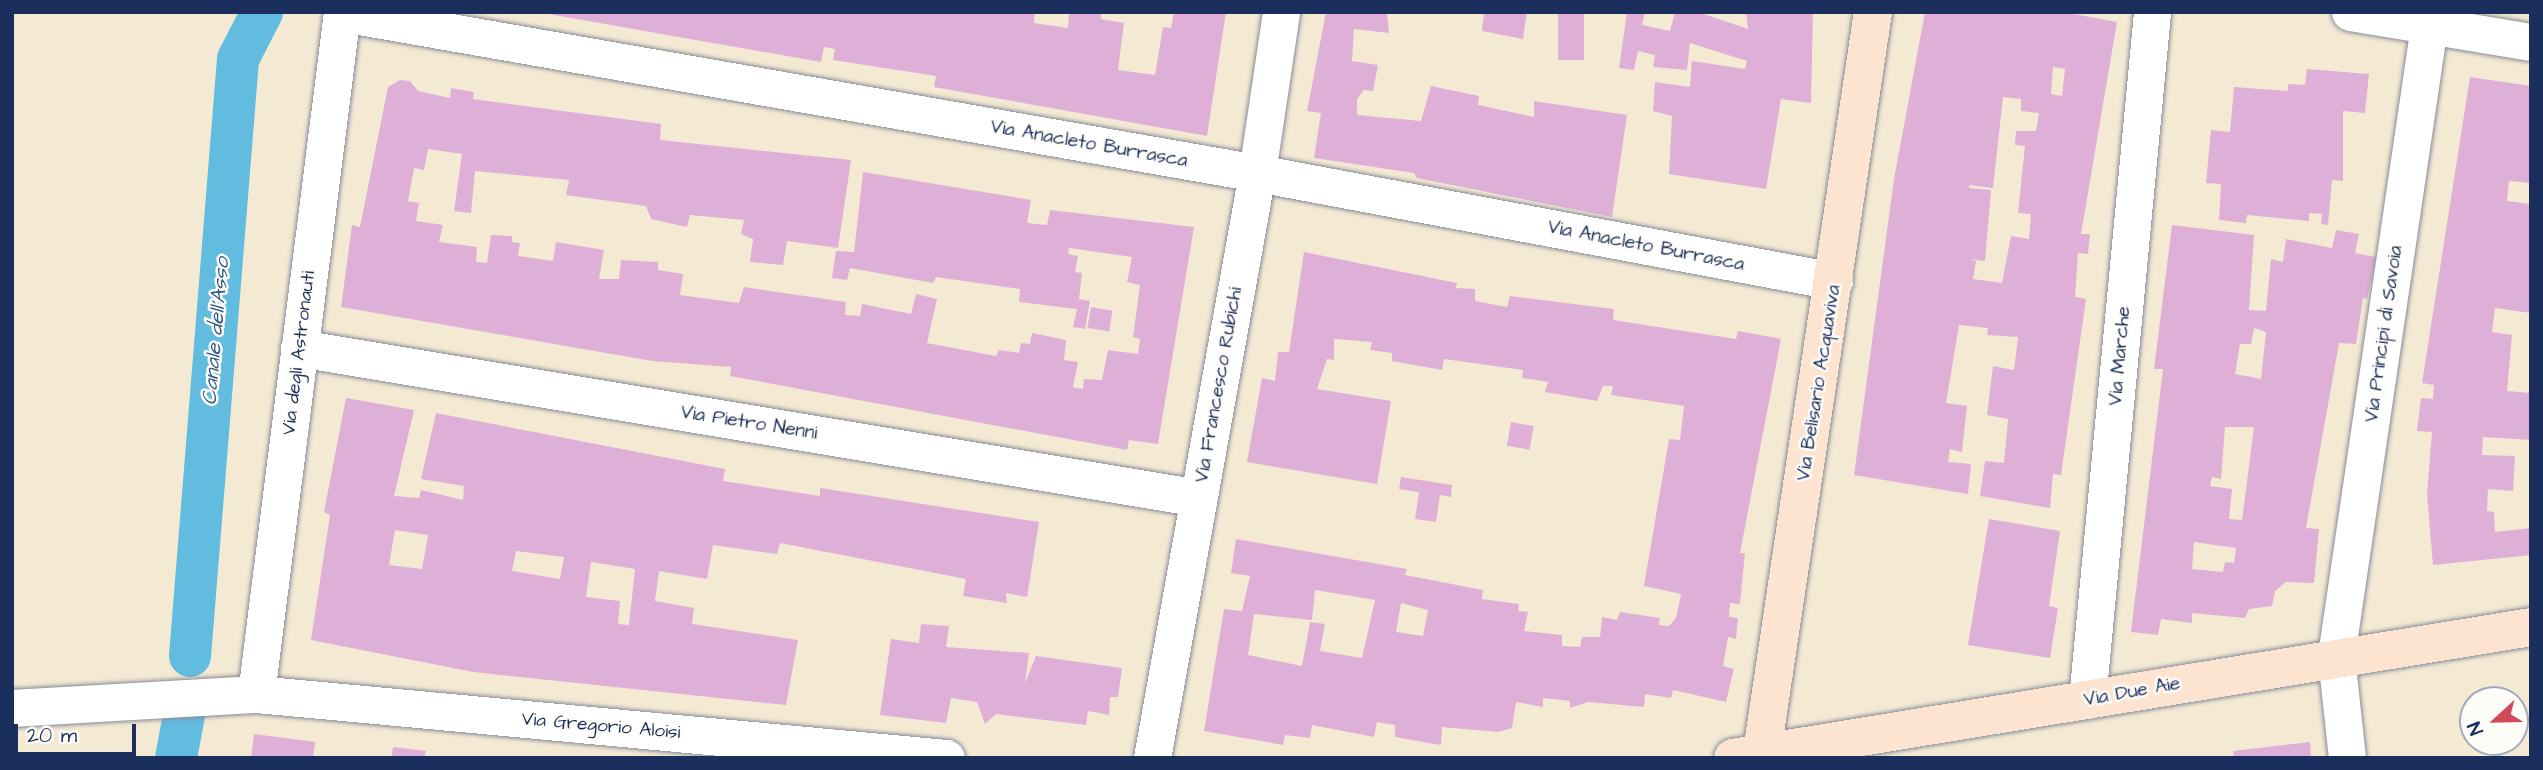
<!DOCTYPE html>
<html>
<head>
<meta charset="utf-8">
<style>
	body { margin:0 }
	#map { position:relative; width:2543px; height:770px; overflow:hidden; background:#f4ead4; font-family:"Architects Daughter",sans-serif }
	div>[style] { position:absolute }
	.canal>* { height:42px; margin:-21px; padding:0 21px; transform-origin:21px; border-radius:21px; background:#61bcdf }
	.building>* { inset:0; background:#dfb0d7; transform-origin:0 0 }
	.roads { filter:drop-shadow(0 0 2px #888c99) drop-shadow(0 0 2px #888c99) }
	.street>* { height:37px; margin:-18.5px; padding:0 18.5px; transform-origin:18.5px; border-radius:18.5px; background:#fff }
	.secondary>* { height:38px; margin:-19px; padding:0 19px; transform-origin:19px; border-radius:19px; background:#fde4d1 }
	span { translate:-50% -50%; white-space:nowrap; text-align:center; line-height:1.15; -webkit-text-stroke:5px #fdfcf7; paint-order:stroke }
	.street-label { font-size:19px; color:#1b2f5e }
	.water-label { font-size:21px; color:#305985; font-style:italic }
	.frame { position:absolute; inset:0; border:14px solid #1b2f5e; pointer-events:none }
	.north { position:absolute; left:2459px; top:686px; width:70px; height:70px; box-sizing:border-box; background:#fdfcf7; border:2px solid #a3aaba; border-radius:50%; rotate:248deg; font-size:19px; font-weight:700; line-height:28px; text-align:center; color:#1b2f5e }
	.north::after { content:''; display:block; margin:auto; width:24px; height:32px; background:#d1495b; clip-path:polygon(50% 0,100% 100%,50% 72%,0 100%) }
	.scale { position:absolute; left:14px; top:724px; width:122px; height:32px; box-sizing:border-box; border:4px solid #1b2f5e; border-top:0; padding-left:9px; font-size:21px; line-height:24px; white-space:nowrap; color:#1b2f5e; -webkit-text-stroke:5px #fdfcf7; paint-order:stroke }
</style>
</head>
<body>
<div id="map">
	<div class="canal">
		<div style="left:190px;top:656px;width:599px;rotate:-85.4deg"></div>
		<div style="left:238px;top:59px;width:53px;rotate:-62.9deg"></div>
		<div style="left:176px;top:758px;width:49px;rotate:-79.4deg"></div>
	</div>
	<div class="building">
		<div style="clip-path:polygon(537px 12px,1035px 12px,1034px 23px,1068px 28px,1069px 12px,1101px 12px,1101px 19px,1124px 23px,1118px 70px,1155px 75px,1163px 27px,1171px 28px,1174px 12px,1226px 12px,1207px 136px,934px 87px,936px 76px,833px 60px,835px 49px,824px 47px,821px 62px)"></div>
		<div style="clip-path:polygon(1326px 12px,1387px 12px,1389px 33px,1354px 29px,1352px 61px,1378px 65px,1373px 91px,1364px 90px,1357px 99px,1357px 115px,1421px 121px,1431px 86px,1479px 96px,1478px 105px,1534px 117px,1534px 101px,1627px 115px,1612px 217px,1417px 178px,1414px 173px,1314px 158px,1321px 113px,1307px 111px)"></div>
		<div style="clip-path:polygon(1484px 12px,1527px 12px,1523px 39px,1482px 31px)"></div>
		<div style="left:1558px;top:12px;width:26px;height:48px"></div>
		<div style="clip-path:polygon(1627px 12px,1645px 12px,1642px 25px,1670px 31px,1675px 12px,1698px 12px,1748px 29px,1746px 12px,1813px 12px,1811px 103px,1781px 99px,1766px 189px,1669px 174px,1672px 116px,1653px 111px,1655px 82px,1690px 87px,1692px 61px,1745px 69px,1747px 61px,1690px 43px,1687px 70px,1653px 67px,1655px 55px,1638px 51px,1634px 70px,1619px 68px)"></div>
		<div style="clip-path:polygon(evenodd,1925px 12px,2063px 12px,2117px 22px,2081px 234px,2090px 234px,2088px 254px,2078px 253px,2075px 297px,2086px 299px,2061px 475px,2053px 474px,2050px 508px,1980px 496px,1985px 461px,2004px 463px,2008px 419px,1987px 415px,1993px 366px,2014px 370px,2018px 337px,1987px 335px,1988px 328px,1959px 325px,1946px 403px,1967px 406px,1962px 452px,1950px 449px,1948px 462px,1971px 464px,1968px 494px,1854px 475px,1894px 179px,1925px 12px,2053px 67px,2065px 69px,2062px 96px,2051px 94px,2053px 67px,1925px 12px,2003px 97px,2021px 99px,2021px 111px,2039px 113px,2036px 131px,2016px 131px,2015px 145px,2025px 146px,2018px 213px,2031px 214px,2029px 239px,2011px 236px,2002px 283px,1973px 279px,1976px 261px,1969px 259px,1985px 261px,1991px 190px,1969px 188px,1969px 185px,1993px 188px,2003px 97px)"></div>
		<div style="clip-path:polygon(2307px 69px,2369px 74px,2365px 113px,2343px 111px,2343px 181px,2332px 180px,2328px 225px,2321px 224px,2322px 214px,2309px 213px,2309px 221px,2247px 215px,2246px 223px,2219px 220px,2221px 184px,2206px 183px,2211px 130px,2230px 132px,2234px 87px,2288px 91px,2288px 84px,2305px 85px)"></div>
		<div style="clip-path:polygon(2470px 77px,2531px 86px,2531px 183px,2509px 181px,2507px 201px,2531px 204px,2531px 313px,2495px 308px,2492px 332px,2512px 335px,2507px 391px,2531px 393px,2531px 440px,2483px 437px,2482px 455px,2515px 456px,2513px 491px,2488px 489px,2487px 511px,2494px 512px,2495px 532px,2531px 528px,2531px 555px,2433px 565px,2427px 494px,2432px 432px,2417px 431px,2421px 398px,2433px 399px,2434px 385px,2422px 383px)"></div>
		<div style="clip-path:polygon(400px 80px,410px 81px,418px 91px,450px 98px,451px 88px,474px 92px,473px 99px,661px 124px,660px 140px,851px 160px,838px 248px,787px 241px,783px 265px,750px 262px,753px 239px,741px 234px,744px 220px,690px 215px,687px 227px,651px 219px,646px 206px,566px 195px,569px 180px,475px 171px,471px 213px,454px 211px,462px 154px,428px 149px,424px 170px,414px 168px,408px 201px,419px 203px,416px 221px,443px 225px,439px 242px,477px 247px,476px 262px,487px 263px,491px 235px,512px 236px,512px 242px,520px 243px,518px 256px,553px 261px,556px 242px,604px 250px,599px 279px,619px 279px,621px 260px,658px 262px,658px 270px,683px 274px,680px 295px,739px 303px,744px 287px,846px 302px,845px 315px,860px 316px,862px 304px,911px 314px,916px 294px,937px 299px,927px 343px,996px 356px,999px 350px,1019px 353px,1021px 343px,1030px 344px,1032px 333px,1066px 340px,1064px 360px,1078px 362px,1073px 387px,1083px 389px,1084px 379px,1102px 380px,1108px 350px,1138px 354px,1140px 339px,1133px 337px,1140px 285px,1127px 282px,1132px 257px,1069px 248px,1068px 254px,1078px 256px,1075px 272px,1082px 273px,1079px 299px,1090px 301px,1085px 329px,1073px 327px,1077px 309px,1019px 302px,1020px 289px,936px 277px,933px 283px,850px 268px,847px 280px,832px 278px,836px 251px,854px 252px,863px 172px,1031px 200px,1027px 223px,1047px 225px,1050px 210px,1194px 227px,1158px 444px,1129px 440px,1127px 450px,730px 376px,731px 367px,652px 361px,341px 307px,352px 225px,360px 227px,388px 87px)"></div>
		<div style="clip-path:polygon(evenodd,2172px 225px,2254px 235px,2249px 310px,2266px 311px,2271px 259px,2283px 262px,2286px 239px,2332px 248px,2336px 230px,2359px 234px,2355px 253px,2376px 257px,2367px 299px,2363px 298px,2356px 344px,2339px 343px,2306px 528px,2319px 529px,2314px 583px,2286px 582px,2275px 591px,2272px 606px,2249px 609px,2245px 618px,2192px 613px,2192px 623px,2161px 619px,2158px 635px,2131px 632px,2163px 369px,2154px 369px,2172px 225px,2254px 328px,2266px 332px,2261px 379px,2235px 374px,2240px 344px,2251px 344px,2254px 328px,2172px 225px,2225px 427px,2254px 427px,2242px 520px,2229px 519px,2232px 489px,2210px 486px,2212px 477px,2221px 479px,2225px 427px,2172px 225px,2194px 542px,2236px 548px,2234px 563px,2225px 562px,2223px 572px,2192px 569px,2194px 542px)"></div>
		<div style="clip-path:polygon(evenodd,1304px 252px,1457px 283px,1456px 288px,1475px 289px,1475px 301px,1507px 307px,1510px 296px,1614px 309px,1613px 320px,1736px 339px,1738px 331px,1781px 339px,1740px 553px,1745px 553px,1740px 604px,1730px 603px,1729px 617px,1738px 618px,1736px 639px,1728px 637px,1723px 666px,1734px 669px,1726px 702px,1673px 690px,1671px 698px,1645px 694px,1644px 707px,1588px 702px,1570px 708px,1570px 701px,1543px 698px,1543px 707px,1516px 702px,1512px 728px,1498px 732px,1442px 727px,1441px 745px,1395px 737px,1395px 725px,1377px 722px,1374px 737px,1312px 725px,1310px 738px,1285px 735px,1283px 745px,1204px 731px,1224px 609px,1242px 611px,1250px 576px,1231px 573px,1236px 539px,1407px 569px,1405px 575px,1483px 590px,1482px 599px,1519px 604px,1518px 611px,1528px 612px,1524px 631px,1562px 635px,1562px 646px,1580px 647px,1582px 637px,1600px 637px,1602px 617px,1617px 620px,1620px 612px,1660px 618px,1659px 625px,1669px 626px,1676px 618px,1681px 594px,1644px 586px,1669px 439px,1680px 440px,1684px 406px,1611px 395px,1613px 386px,1603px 386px,1597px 401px,1545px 392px,1548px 382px,1522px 378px,1523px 370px,1444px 359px,1442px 370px,1392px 361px,1392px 353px,1370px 350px,1372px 342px,1334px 339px,1334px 360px,1327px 359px,1317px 389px,1391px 401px,1377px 484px,1247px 462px,1262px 378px,1275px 381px,1278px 352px,1289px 352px,1304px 252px,1315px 590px,1375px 600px,1362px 658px,1320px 651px,1325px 624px,1310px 622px,1302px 666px,1248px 655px,1254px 614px,1312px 620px,1315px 590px,1304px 252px,1401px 603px,1428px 610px,1423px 636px,1396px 632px,1401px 603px)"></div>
		<div style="left:1091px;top:307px;width:22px;height:21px;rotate:10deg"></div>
		<div style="clip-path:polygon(evenodd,346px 398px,414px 410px,394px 496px,419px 498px,421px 490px,463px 500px,464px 486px,421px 479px,436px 413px,725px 469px,723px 481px,820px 496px,820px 488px,1039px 522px,1027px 597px,1006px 593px,1007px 603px,963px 596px,966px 579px,780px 543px,777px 554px,713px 545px,707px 579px,659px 571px,655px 601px,694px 608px,692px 624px,798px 640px,786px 705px,473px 672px,311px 640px,330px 515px,324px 512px,346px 398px,395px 530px,428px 535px,422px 569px,389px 565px,395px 530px,346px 398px,516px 551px,564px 557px,560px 579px,512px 571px,516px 551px,346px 398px,591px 562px,635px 569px,629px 625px,618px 624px,620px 601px,586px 597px,591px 562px)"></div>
		<div style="left:1511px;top:422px;width:23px;height:24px;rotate:10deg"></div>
		<div style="clip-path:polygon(1401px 477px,1452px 485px,1451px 497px,1440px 495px,1436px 522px,1415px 519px,1419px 492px,1399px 489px)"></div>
		<div style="clip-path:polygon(1989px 519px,2060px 531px,2049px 606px,2058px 608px,2050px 658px,1968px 645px)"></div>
		<div style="clip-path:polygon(921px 624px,949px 626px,946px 647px,1029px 653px,1025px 683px,1036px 656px,1122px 668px,1118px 697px,1110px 697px,1109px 715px,1088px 711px,1086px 725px,996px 714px,985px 724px,977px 702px,951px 698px,946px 723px,880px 715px,891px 639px,919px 643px)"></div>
		<div style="clip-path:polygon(254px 734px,315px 742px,313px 758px,251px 758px)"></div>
		<div style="clip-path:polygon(2310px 742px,2311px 758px,2234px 758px,2233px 751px)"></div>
		<div style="clip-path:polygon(393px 747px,426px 751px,424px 758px,391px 758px)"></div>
	</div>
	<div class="roads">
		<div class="street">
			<div style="left:2350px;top:12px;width:183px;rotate:9.4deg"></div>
			<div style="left:342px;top:13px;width:929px;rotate:9.92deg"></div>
			<div style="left:1257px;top:173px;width:587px;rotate:10.6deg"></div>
			<div style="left:299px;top:348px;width:912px;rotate:9.46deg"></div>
			<div style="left:256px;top:694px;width:687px;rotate:-82.81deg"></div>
			<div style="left:2087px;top:700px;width:691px;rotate:-84.6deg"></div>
			<div style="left:12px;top:708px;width:244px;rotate:-3.3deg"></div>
			<div style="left:256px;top:694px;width:693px;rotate:5.3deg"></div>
			<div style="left:1152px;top:758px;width:594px;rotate:-79.82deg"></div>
			<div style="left:1257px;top:173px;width:163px;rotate:-81.5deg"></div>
			<div style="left:2347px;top:758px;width:103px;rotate:-96.2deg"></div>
			<div style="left:2336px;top:656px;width:651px;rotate:-81.61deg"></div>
		</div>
		<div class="secondary">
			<div style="left:1762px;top:752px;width:748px;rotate:-81.47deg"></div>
			<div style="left:1733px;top:758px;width:809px;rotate:-9.32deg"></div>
		</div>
	</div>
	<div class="street-label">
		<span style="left:1089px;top:144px;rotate:10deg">Via Anacleto Burrasca</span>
		<span style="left:1646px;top:246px;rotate:11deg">Via Anacleto Burrasca</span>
		<span style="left:2384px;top:334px;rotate:-82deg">Via Principi di Savoia</span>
		<span style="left:299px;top:353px;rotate:-83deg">Via degli Astronauti</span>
		<span style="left:2120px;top:356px;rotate:-85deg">Via Marche</span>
		<span style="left:1819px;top:383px;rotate:-81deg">Via Belisario Acquaviva</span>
		<span style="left:1219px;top:385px;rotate:-80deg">Via Francesco Rubichi</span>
		<span style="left:749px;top:423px;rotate:9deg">Via Pietro Nenni</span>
		<span style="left:2132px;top:692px;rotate:-10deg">Via Due Aie</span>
		<span style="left:601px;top:726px;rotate:5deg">Via Gregorio Aloisi</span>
	</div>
	<div class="water-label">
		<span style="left:216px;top:331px;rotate:-85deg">Canale dell'Asso</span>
	</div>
	<div class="frame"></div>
	<div class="north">N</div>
	<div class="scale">20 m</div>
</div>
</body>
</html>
